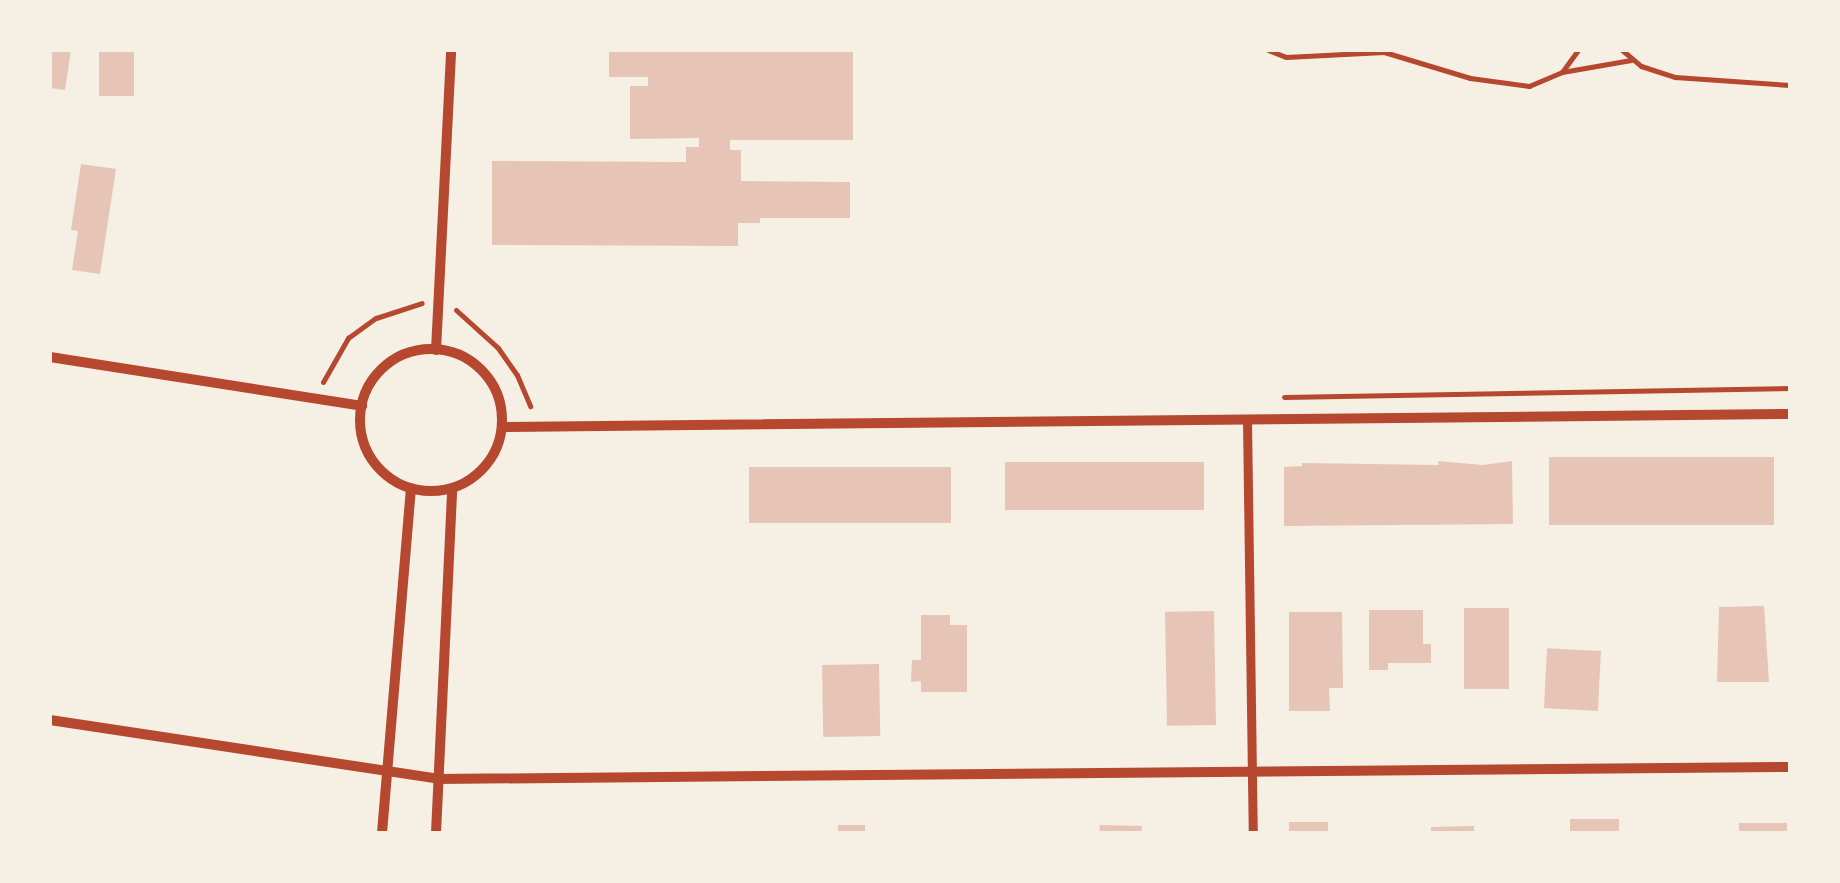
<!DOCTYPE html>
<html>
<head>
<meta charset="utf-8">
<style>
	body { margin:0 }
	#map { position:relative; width:1840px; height:883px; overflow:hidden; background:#f6efe4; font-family:"Noto Serif",serif }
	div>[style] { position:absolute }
	.building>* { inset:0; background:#e6c5b7; transform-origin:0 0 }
	.path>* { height:5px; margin:-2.5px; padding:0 2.5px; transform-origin:2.5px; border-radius:2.5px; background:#b5482f }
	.pedestrian>* { height:9px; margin:-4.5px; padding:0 4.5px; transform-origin:4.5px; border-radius:4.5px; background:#b5482f }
	.minor>* { height:10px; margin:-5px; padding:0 5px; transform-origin:5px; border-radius:5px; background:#b5482f }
	.minor>.ring { margin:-5px; padding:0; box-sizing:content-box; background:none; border:10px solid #b5482f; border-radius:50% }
	span { translate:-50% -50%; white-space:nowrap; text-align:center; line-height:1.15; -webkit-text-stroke:8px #f6efe4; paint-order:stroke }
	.frame { position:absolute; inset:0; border:52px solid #f6efe4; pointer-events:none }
</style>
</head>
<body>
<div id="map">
	<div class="building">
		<div style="clip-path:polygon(50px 50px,71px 50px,65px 90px,50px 88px)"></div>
		<div style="left:99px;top:50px;width:35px;height:46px"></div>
		<div style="clip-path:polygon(609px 50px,853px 50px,853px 140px,730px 140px,730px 150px,741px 150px,741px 181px,850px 182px,850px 218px,760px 218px,760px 223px,738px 223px,738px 246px,492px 245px,492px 161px,686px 162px,686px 147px,699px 147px,699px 138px,630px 139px,630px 86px,648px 86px,648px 77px,609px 77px)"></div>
		<div style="clip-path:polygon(81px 164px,116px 169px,100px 274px,72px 270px,78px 231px,71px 230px)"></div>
		<div style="left:1774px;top:457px;width:68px;height:225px;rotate:90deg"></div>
		<div style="clip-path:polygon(1438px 461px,1483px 465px,1512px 461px,1513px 524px,1284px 526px,1284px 467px,1302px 466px,1302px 463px,1439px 465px)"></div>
		<div style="left:1204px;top:462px;width:48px;height:199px;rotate:90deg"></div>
		<div style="left:951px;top:467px;width:56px;height:202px;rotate:90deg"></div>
		<div style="clip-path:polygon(1764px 606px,1769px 682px,1717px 682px,1719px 607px)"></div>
		<div style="left:1464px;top:608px;width:45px;height:81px"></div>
		<div style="clip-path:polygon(1369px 610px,1423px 610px,1423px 644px,1431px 644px,1431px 663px,1388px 663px,1388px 670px,1369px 670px)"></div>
		<div style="left:1214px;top:611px;width:114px;height:49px;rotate:89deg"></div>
		<div style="clip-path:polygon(1289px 612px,1342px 612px,1343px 688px,1329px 688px,1330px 711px,1289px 711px)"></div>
		<div style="clip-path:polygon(921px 615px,950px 615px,950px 625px,967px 625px,967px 692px,921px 692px,921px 681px,911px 682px,912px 660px,921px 660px)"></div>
		<div style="left:1601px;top:651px;width:60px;height:54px;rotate:93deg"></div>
		<div style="left:879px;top:664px;width:72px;height:57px;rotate:89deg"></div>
		<div style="left:1570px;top:819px;width:49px;height:14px"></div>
		<div style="left:1289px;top:822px;width:39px;height:11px"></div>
		<div style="left:1739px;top:823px;width:48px;height:10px"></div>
		<div style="left:865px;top:825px;width:8px;height:27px;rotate:90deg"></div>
		<div style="clip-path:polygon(1100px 825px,1142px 826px,1141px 833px,1099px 833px)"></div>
		<div style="clip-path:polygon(1474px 826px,1474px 833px,1431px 833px,1431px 827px)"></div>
	</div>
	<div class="path">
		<div style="left:1268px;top:50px;width:19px;rotate:21deg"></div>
		<div style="left:1286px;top:57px;width:98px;rotate:-2.9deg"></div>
		<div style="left:1384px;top:52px;width:90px;rotate:16.8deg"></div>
		<div style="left:1470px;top:78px;width:60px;rotate:7.7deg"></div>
		<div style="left:1529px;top:86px;width:36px;rotate:-23deg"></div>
		<div style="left:1562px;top:72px;width:27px;rotate:-54deg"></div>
		<div style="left:1622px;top:50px;width:25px;rotate:40deg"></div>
		<div style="left:1641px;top:66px;width:36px;rotate:18deg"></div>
		<div style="left:1675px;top:77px;width:115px;rotate:4deg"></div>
		<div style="left:1562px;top:72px;width:70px;rotate:-9.9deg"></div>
		<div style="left:456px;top:310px;width:57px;rotate:42.1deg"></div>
		<div style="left:498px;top:348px;width:33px;rotate:55deg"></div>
		<div style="left:517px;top:375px;width:34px;rotate:67deg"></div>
		<div style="left:323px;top:382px;width:51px;rotate:-60.4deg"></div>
		<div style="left:348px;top:338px;width:34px;rotate:-36deg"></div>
		<div style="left:376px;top:318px;width:48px;rotate:-18.1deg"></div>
		<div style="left:1284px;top:397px;width:506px;rotate:-1.02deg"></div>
	</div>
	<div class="pedestrian">
		<div style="left:1247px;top:420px;width:413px;rotate:89.2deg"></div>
	</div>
	<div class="minor">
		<div class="ring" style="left:360px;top:349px;width:132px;height:132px"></div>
		<div style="left:436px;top:350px;width:300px;rotate:-87.1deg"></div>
		<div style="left:50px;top:357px;width:316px;rotate:8.9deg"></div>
		<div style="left:502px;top:427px;width:1288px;rotate:-0.58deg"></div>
		<div style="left:50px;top:720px;width:392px;rotate:8.6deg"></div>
		<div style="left:438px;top:779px;width:1352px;rotate:-0.51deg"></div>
		<div style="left:382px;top:833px;width:346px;rotate:-85.2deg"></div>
		<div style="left:436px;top:833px;width:345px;rotate:-87.3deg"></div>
	</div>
	<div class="frame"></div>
</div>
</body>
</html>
